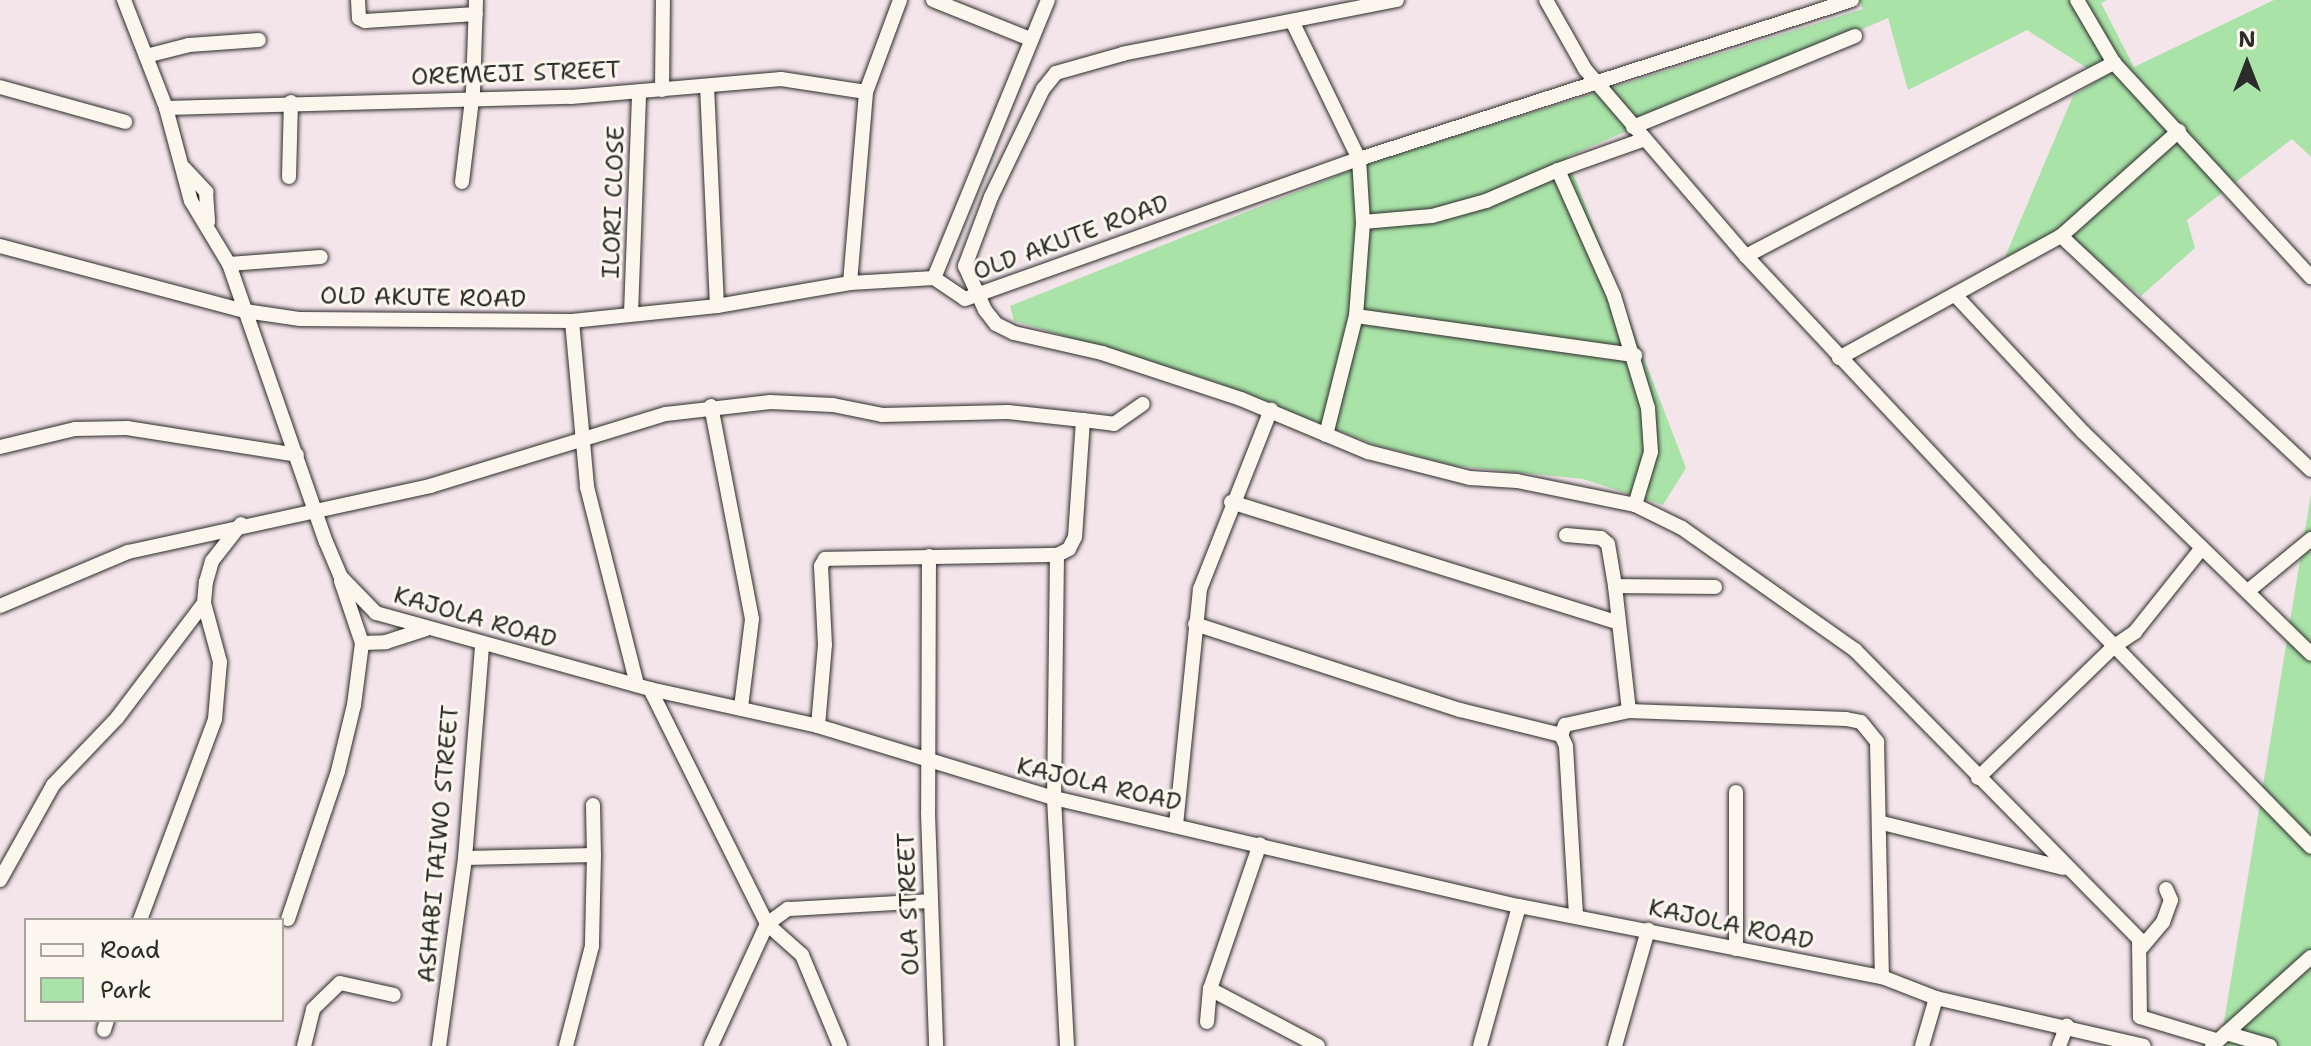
<!DOCTYPE html>
<html>
<head>
<meta charset="utf-8">
<style>
	body { margin:0 }
	#map { position:relative; width:2311px; height:1046px; overflow:hidden; background:#f4e5ea; font-family:"Shantell Sans",sans-serif }
	div>[style] { position:absolute }
	.green>* { inset:0; background:#a9e3a8 }
	.roads { filter:drop-shadow(0 0 2px #2b2b2b) drop-shadow(0 0 2px #2b2b2b) }
	.minor>* { height:14px; margin:-7px; padding:0 7px; transform-origin:7px; border-radius:7px; background:#fbf7ec }
	span { translate:-50% -50%; white-space:nowrap; text-align:center; line-height:1.15; -webkit-text-stroke:6px #fbf7ec; paint-order:stroke }
	.street-label { font-size:24px; color:#2b2b2b }
	.legend { position:absolute; left:24px; top:918px; width:260px; height:104px; box-sizing:border-box; background:#fbf7ec; border:2px solid #a8a59f; margin:0; padding:10px 14px; list-style:none; font-size:24px; color:#2b2b2b }
	.legend li { display:flex; align-items:center; gap:16px; height:40px }
	.legend b { width:40px; border:2px solid #a8a59f }
	.north { position:absolute; left:2207px; top:24px; width:80px; height:80px; -webkit-text-stroke:6px #fbf7ec; paint-order:stroke; rotate:0deg; font-size:22px; font-weight:700; line-height:32px; text-align:center; color:#2b2b2b }
	.north::after { content:''; display:block; margin:auto; width:28px; height:36px; background:#2b2b2b; clip-path:polygon(50% 0,100% 100%,50% 72%,0 100%) }
</style>
</head>
<body>
<div id="map">
	<div class="green">
		<div style="clip-path:polygon(1859px 0,2107px 0,2101px 3px,2134px 67px,2274px 0,2311px 0,2311px 157px,2292px 139px,2187px 220px,2195px 248px,2141px 296px,2060px 231px,2005px 257px,2073px 96px,2118px 68px,2087px 68px,2027px 30px,1908px 90px,1888px 18px,1567px 157px,1686px 468px,1663px 505px,1583px 479px,1456px 466px,1375px 445px,1213px 381px,1014px 321px,1010px 306px,1364px 165px,1863px 9px)"></div>
		<div style="clip-path:polygon(2311px 494px,2311px 1046px,2220px 1046px)"></div>
	</div>
	<div class="roads">
		<div class="minor">
			<div style="left:124px;top:0;width:116px;rotate:68.7deg"></div>
			<div style="left:166px;top:108px;width:96px;rotate:75deg"></div>
			<div style="left:191px;top:201px;width:74px;rotate:58.9deg"></div>
			<div style="left:229px;top:264px;width:294px;rotate:70.8deg"></div>
			<div style="left:326px;top:542px;width:38px;rotate:67deg"></div>
			<div style="left:341px;top:577px;width:50px;rotate:45.8deg"></div>
			<div style="left:376px;top:613px;width:284px;rotate:15.5deg"></div>
			<div style="left:650px;top:689px;width:172px;rotate:12.4deg"></div>
			<div style="left:818px;top:726px;width:247px;rotate:17deg"></div>
			<div style="left:1054px;top:798px;width:477px;rotate:13.1deg"></div>
			<div style="left:1519px;top:906px;width:370px;rotate:11.1deg"></div>
			<div style="left:1882px;top:977px;width:58px;rotate:21.3deg"></div>
			<div style="left:1936px;top:998px;width:213px;rotate:13deg"></div>
			<div style="left:358px;top:0;width:18px;rotate:87deg"></div>
			<div style="left:359px;top:18px;width:7px;rotate:27deg"></div>
			<div style="left:365px;top:21px;width:111px;rotate:-3.6deg"></div>
			<div style="left:933px;top:0;width:102px;rotate:21.8deg"></div>
			<div style="left:1397px;top:0;width:279px;rotate:168.9deg"></div>
			<div style="left:1123px;top:54px;width:70px;rotate:164.2deg"></div>
			<div style="left:1056px;top:73px;width:21px;rotate:129deg"></div>
			<div style="left:1043px;top:89px;width:120px;rotate:115.7deg"></div>
			<div style="left:991px;top:197px;width:74px;rotate:110.6deg"></div>
			<div style="left:965px;top:266px;width:48px;rotate:65.6deg"></div>
			<div style="left:985px;top:310px;width:18px;rotate:52deg"></div>
			<div style="left:996px;top:324px;width:20px;rotate:27deg"></div>
			<div style="left:1014px;top:333px;width:90px;rotate:12.8deg"></div>
			<div style="left:1102px;top:353px;width:146px;rotate:18.3deg"></div>
			<div style="left:1241px;top:399px;width:138px;rotate:22.7deg"></div>
			<div style="left:1368px;top:452px;width:105px;rotate:14.3deg"></div>
			<div style="left:1470px;top:478px;width:47px;rotate:3.7deg"></div>
			<div style="left:1517px;top:481px;width:120px;rotate:11.5deg"></div>
			<div style="left:1635px;top:505px;width:52px;rotate:26.1deg"></div>
			<div style="left:1682px;top:528px;width:212px;rotate:35.2deg"></div>
			<div style="left:1855px;top:650px;width:405px;rotate:45.5deg"></div>
			<div style="left:2139px;top:939px;width:78px;rotate:89.3deg"></div>
			<div style="left:2140px;top:1017px;width:79px;rotate:16.8deg"></div>
			<div style="left:1546px;top:0;width:79px;rotate:60.5deg"></div>
			<div style="left:1585px;top:69px;width:247px;rotate:49.3deg"></div>
			<div style="left:1746px;top:256px;width:432px;rotate:46.9deg"></div>
			<div style="left:2041px;top:571px;width:386px;rotate:45.6deg"></div>
			<div style="left:2077px;top:0;width:73px;rotate:59.6deg"></div>
			<div style="left:2114px;top:63px;width:291px;rotate:47.4deg"></div>
			<div style="left:1292px;top:21px;width:153px;rotate:64.1deg"></div>
			<div style="left:1359px;top:159px;width:63px;rotate:86.4deg"></div>
			<div style="left:146px;top:56px;width:44px;rotate:-14.3deg"></div>
			<div style="left:189px;top:45px;width:70px;rotate:-4.1deg"></div>
			<div style="left:707px;top:86px;width:220px;rotate:87.4deg"></div>
			<div style="left:0;top:87px;width:130px;rotate:15.6deg"></div>
			<div style="left:662px;top:90px;width:90px;rotate:-89.4deg"></div>
			<div style="left:166px;top:108px;width:405px;rotate:-1.6deg"></div>
			<div style="left:571px;top:97px;width:211px;rotate:-4.9deg"></div>
			<div style="left:781px;top:79px;width:86px;rotate:8.7deg"></div>
			<div style="left:1633px;top:127px;width:240px;rotate:-22.3deg"></div>
			<div style="left:184px;top:168px;width:33px;rotate:47deg"></div>
			<div style="left:206px;top:192px;width:30px;rotate:86deg"></div>
			<div style="left:289px;top:177px;width:75px;rotate:-88.5deg"></div>
			<div style="left:462px;top:182px;width:92px;rotate:-83.1deg"></div>
			<div style="left:473px;top:91px;width:91px;rotate:-88.1deg"></div>
			<div style="left:2061px;top:236px;width:342px;rotate:43.1deg"></div>
			<div style="left:0;top:246px;width:253px;rotate:14.9deg"></div>
			<div style="left:245px;top:311px;width:56px;rotate:8.3deg"></div>
			<div style="left:300px;top:319px;width:272px;rotate:0.4deg"></div>
			<div style="left:572px;top:321px;width:146px;rotate:-5.9deg"></div>
			<div style="left:717px;top:306px;width:135px;rotate:-9.8deg"></div>
			<div style="left:850px;top:283px;width:84px;rotate:-3.4deg"></div>
			<div style="left:934px;top:278px;width:37px;rotate:34deg"></div>
			<div style="left:965px;top:299px;width:418px;rotate:-19.6deg"></div>
			<div style="left:1359px;top:159px;width:518px;rotate:-17.88deg"></div>
			<div style="left:1746px;top:256px;width:416px;rotate:-27.7deg"></div>
			<div style="left:229px;top:264px;width:92px;rotate:-4.4deg"></div>
			<div style="left:934px;top:278px;width:300px;rotate:-67.7deg"></div>
			<div style="left:850px;top:283px;width:192px;rotate:-85.2deg"></div>
			<div style="left:866px;top:92px;width:98px;rotate:-69.7deg"></div>
			<div style="left:1957px;top:297px;width:185px;rotate:47deg"></div>
			<div style="left:2083px;top:432px;width:318px;rotate:44.2deg"></div>
			<div style="left:631px;top:314px;width:222px;rotate:-87.9deg"></div>
			<div style="left:1356px;top:316px;width:282px;rotate:8deg"></div>
			<div style="left:572px;top:321px;width:167px;rotate:84.8deg"></div>
			<div style="left:587px;top:487px;width:204px;rotate:75.8deg"></div>
			<div style="left:1839px;top:358px;width:253px;rotate:-28.8deg"></div>
			<div style="left:2061px;top:236px;width:158px;rotate:-41.7deg"></div>
			<div style="left:711px;top:406px;width:217px;rotate:79.1deg"></div>
			<div style="left:752px;top:619px;width:89px;rotate:97.1deg"></div>
			<div style="left:1083px;top:420px;width:31px;rotate:7deg"></div>
			<div style="left:1114px;top:424px;width:35px;rotate:-35deg"></div>
			<div style="left:1326px;top:435px;width:123px;rotate:-75.9deg"></div>
			<div style="left:1356px;top:316px;width:94px;rotate:-85.7deg"></div>
			<div style="left:1363px;top:222px;width:69px;rotate:-5deg"></div>
			<div style="left:1432px;top:216px;width:56px;rotate:-15.5deg"></div>
			<div style="left:1486px;top:201px;width:78px;rotate:-23.3deg"></div>
			<div style="left:0;top:447px;width:77px;rotate:-13.5deg"></div>
			<div style="left:75px;top:429px;width:52px;rotate:-1.1deg"></div>
			<div style="left:127px;top:428px;width:172px;rotate:9deg"></div>
			<div style="left:1231px;top:502px;width:403px;rotate:17.3deg"></div>
			<div style="left:1635px;top:505px;width:55px;rotate:-73.2deg"></div>
			<div style="left:1651px;top:452px;width:44px;rotate:-93.9deg"></div>
			<div style="left:1648px;top:408px;width:117px;rotate:-106.9deg"></div>
			<div style="left:1614px;top:296px;width:138px;rotate:-114deg"></div>
			<div style="left:1558px;top:170px;width:92px;rotate:-19.6deg"></div>
			<div style="left:1566px;top:535px;width:35px;rotate:5deg"></div>
			<div style="left:1601px;top:538px;width:9px;rotate:41deg"></div>
			<div style="left:1608px;top:544px;width:43px;rotate:80.5deg"></div>
			<div style="left:929px;top:556px;width:257px;rotate:90.2deg"></div>
			<div style="left:928px;top:813px;width:233px;rotate:88deg"></div>
			<div style="left:341px;top:581px;width:65px;rotate:71.3deg"></div>
			<div style="left:362px;top:643px;width:24px;rotate:-2deg"></div>
			<div style="left:386px;top:642px;width:42px;rotate:-18deg"></div>
			<div style="left:2248px;top:591px;width:82px;rotate:-39.5deg"></div>
			<div style="left:0;top:606px;width:139px;rotate:-22.9deg"></div>
			<div style="left:128px;top:552px;width:309px;rotate:-12.3deg"></div>
			<div style="left:430px;top:486px;width:247px;rotate:-17deg"></div>
			<div style="left:666px;top:414px;width:105px;rotate:-6.6deg"></div>
			<div style="left:770px;top:402px;width:63px;rotate:2.7deg"></div>
			<div style="left:833px;top:405px;width:50px;rotate:11.5deg"></div>
			<div style="left:882px;top:415px;width:126px;rotate:-1.4deg"></div>
			<div style="left:1008px;top:412px;width:75px;rotate:6.1deg"></div>
			<div style="left:1083px;top:420px;width:117px;rotate:93.9deg"></div>
			<div style="left:1075px;top:537px;width:13px;rotate:117deg"></div>
			<div style="left:1069px;top:549px;width:13px;rotate:153deg"></div>
			<div style="left:1057px;top:555px;width:243px;rotate:90.7deg"></div>
			<div style="left:1054px;top:798px;width:248px;rotate:87deg"></div>
			<div style="left:1195px;top:624px;width:279px;rotate:18deg"></div>
			<div style="left:1460px;top:710px;width:104px;rotate:13.9deg"></div>
			<div style="left:650px;top:689px;width:263px;rotate:63.5deg"></div>
			<div style="left:767px;top:924px;width:134px;rotate:114.7deg"></div>
			<div style="left:1629px;top:711px;width:126px;rotate:-96.4deg"></div>
			<div style="left:1615px;top:586px;width:100px;rotate:0.6deg"></div>
			<div style="left:818px;top:726px;width:81px;rotate:-85.1deg"></div>
			<div style="left:825px;top:645px;width:79px;rotate:-92.9deg"></div>
			<div style="left:821px;top:566px;width:8px;rotate:-60deg"></div>
			<div style="left:825px;top:559px;width:232px;rotate:-1deg"></div>
			<div style="left:1978px;top:778px;width:188px;rotate:-44.1deg"></div>
			<div style="left:2113px;top:647px;width:27px;rotate:-34deg"></div>
			<div style="left:2135px;top:632px;width:106px;rotate:-51.5deg"></div>
			<div style="left:1736px;top:792px;width:157px;rotate:90deg"></div>
			<div style="left:593px;top:805px;width:50px;rotate:88.9deg"></div>
			<div style="left:1882px;top:823px;width:187px;rotate:13.9deg"></div>
			<div style="left:1176px;top:825px;width:237px;rotate:-84.2deg"></div>
			<div style="left:1200px;top:589px;width:193px;rotate:-68.4deg"></div>
			<div style="left:465px;top:858px;width:129px;rotate:-1.3deg"></div>
			<div style="left:594px;top:855px;width:91px;rotate:91.3deg"></div>
			<div style="left:592px;top:946px;width:103px;rotate:104.6deg"></div>
			<div style="left:0;top:880px;width:109px;rotate:-60.8deg"></div>
			<div style="left:53px;top:785px;width:93px;rotate:-46.3deg"></div>
			<div style="left:117px;top:718px;width:144px;rotate:-52.9deg"></div>
			<div style="left:1576px;top:915px;width:169px;rotate:-93.4deg"></div>
			<div style="left:1566px;top:746px;width:12px;rotate:-114deg"></div>
			<div style="left:1561px;top:735px;width:11px;rotate:-68deg"></div>
			<div style="left:1565px;top:725px;width:66px;rotate:-12.3deg"></div>
			<div style="left:1629px;top:711px;width:217px;rotate:2.1deg"></div>
			<div style="left:1846px;top:719px;width:15px;rotate:11deg"></div>
			<div style="left:1861px;top:722px;width:26px;rotate:51deg"></div>
			<div style="left:1877px;top:742px;width:235px;rotate:88.8deg"></div>
			<div style="left:288px;top:919px;width:156px;rotate:-71.3deg"></div>
			<div style="left:338px;top:771px;width:68px;rotate:-76.4deg"></div>
			<div style="left:354px;top:705px;width:63px;rotate:-82.6deg"></div>
			<div style="left:140px;top:920px;width:215px;rotate:-69.5deg"></div>
			<div style="left:215px;top:719px;width:57px;rotate:-85deg"></div>
			<div style="left:220px;top:662px;width:61px;rotate:-105.2deg"></div>
			<div style="left:204px;top:603px;width:21px;rotate:-85deg"></div>
			<div style="left:206px;top:582px;width:22px;rotate:-74deg"></div>
			<div style="left:212px;top:561px;width:47px;rotate:-51.9deg"></div>
			<div style="left:2142px;top:947px;width:33px;rotate:-50deg"></div>
			<div style="left:2163px;top:922px;width:23px;rotate:-70deg"></div>
			<div style="left:2171px;top:900px;width:12px;rotate:-114deg"></div>
			<div style="left:1210px;top:989px;width:122px;rotate:27.8deg"></div>
			<div style="left:1207px;top:1022px;width:33px;rotate:-85deg"></div>
			<div style="left:1210px;top:989px;width:153px;rotate:-71deg"></div>
			<div style="left:104px;top:1030px;width:10px;rotate:-73deg"></div>
			<div style="left:2226px;top:1033px;width:46px;rotate:16.5deg"></div>
			<div style="left:304px;top:1046px;width:38px;rotate:-76deg"></div>
			<div style="left:313px;top:1009px;width:37px;rotate:-44deg"></div>
			<div style="left:340px;top:983px;width:55px;rotate:12.5deg"></div>
			<div style="left:439px;top:1046px;width:190px;rotate:-82.1deg"></div>
			<div style="left:465px;top:858px;width:213px;rotate:-85.4deg"></div>
			<div style="left:840px;top:1046px;width:99px;rotate:-112.7deg"></div>
			<div style="left:802px;top:955px;width:47px;rotate:-138.5deg"></div>
			<div style="left:767px;top:924px;width:26px;rotate:-36deg"></div>
			<div style="left:788px;top:909px;width:143px;rotate:-3.2deg"></div>
			<div style="left:1480px;top:1046px;width:145px;rotate:-74.4deg"></div>
			<div style="left:1615px;top:1046px;width:121px;rotate:-74.1deg"></div>
			<div style="left:1922px;top:1046px;width:50px;rotate:-73.7deg"></div>
			<div style="left:2059px;top:1046px;width:22px;rotate:-69deg"></div>
			<div style="left:2212px;top:1046px;width:133px;rotate:-42deg"></div>
		</div>
	</div>
	<div class="street-label">
		<span style="left:516px;top:74px;rotate:-2deg">OREMEJI STREET</span>
		<span style="left:614px;top:202px;rotate:-88deg">ILORI CLOSE</span>
		<span style="left:1071px;top:238px;rotate:-20deg">OLD AKUTE ROAD</span>
		<span style="left:423px;top:298px;rotate:1deg">OLD AKUTE ROAD</span>
		<span style="left:475px;top:618px;rotate:16deg">KAJOLA ROAD</span>
		<span style="left:1099px;top:785px;rotate:13deg">KAJOLA ROAD</span>
		<span style="left:439px;top:844px;rotate:-85deg">ASHABI TAIWO STREET</span>
		<span style="left:909px;top:904px;rotate:-92deg">OLA STREET</span>
		<span style="left:1731px;top:925px;rotate:12deg">KAJOLA ROAD</span>
	</div>
	<ul class="legend">
	<li><b style="height:10px;background:#fbf7ec"></b>Road</li>
	<li><b style="height:22px;background:#a9e3a8"></b>Park</li>
	</ul>
	<div class="north">N</div>
</div>
</body>
</html>
